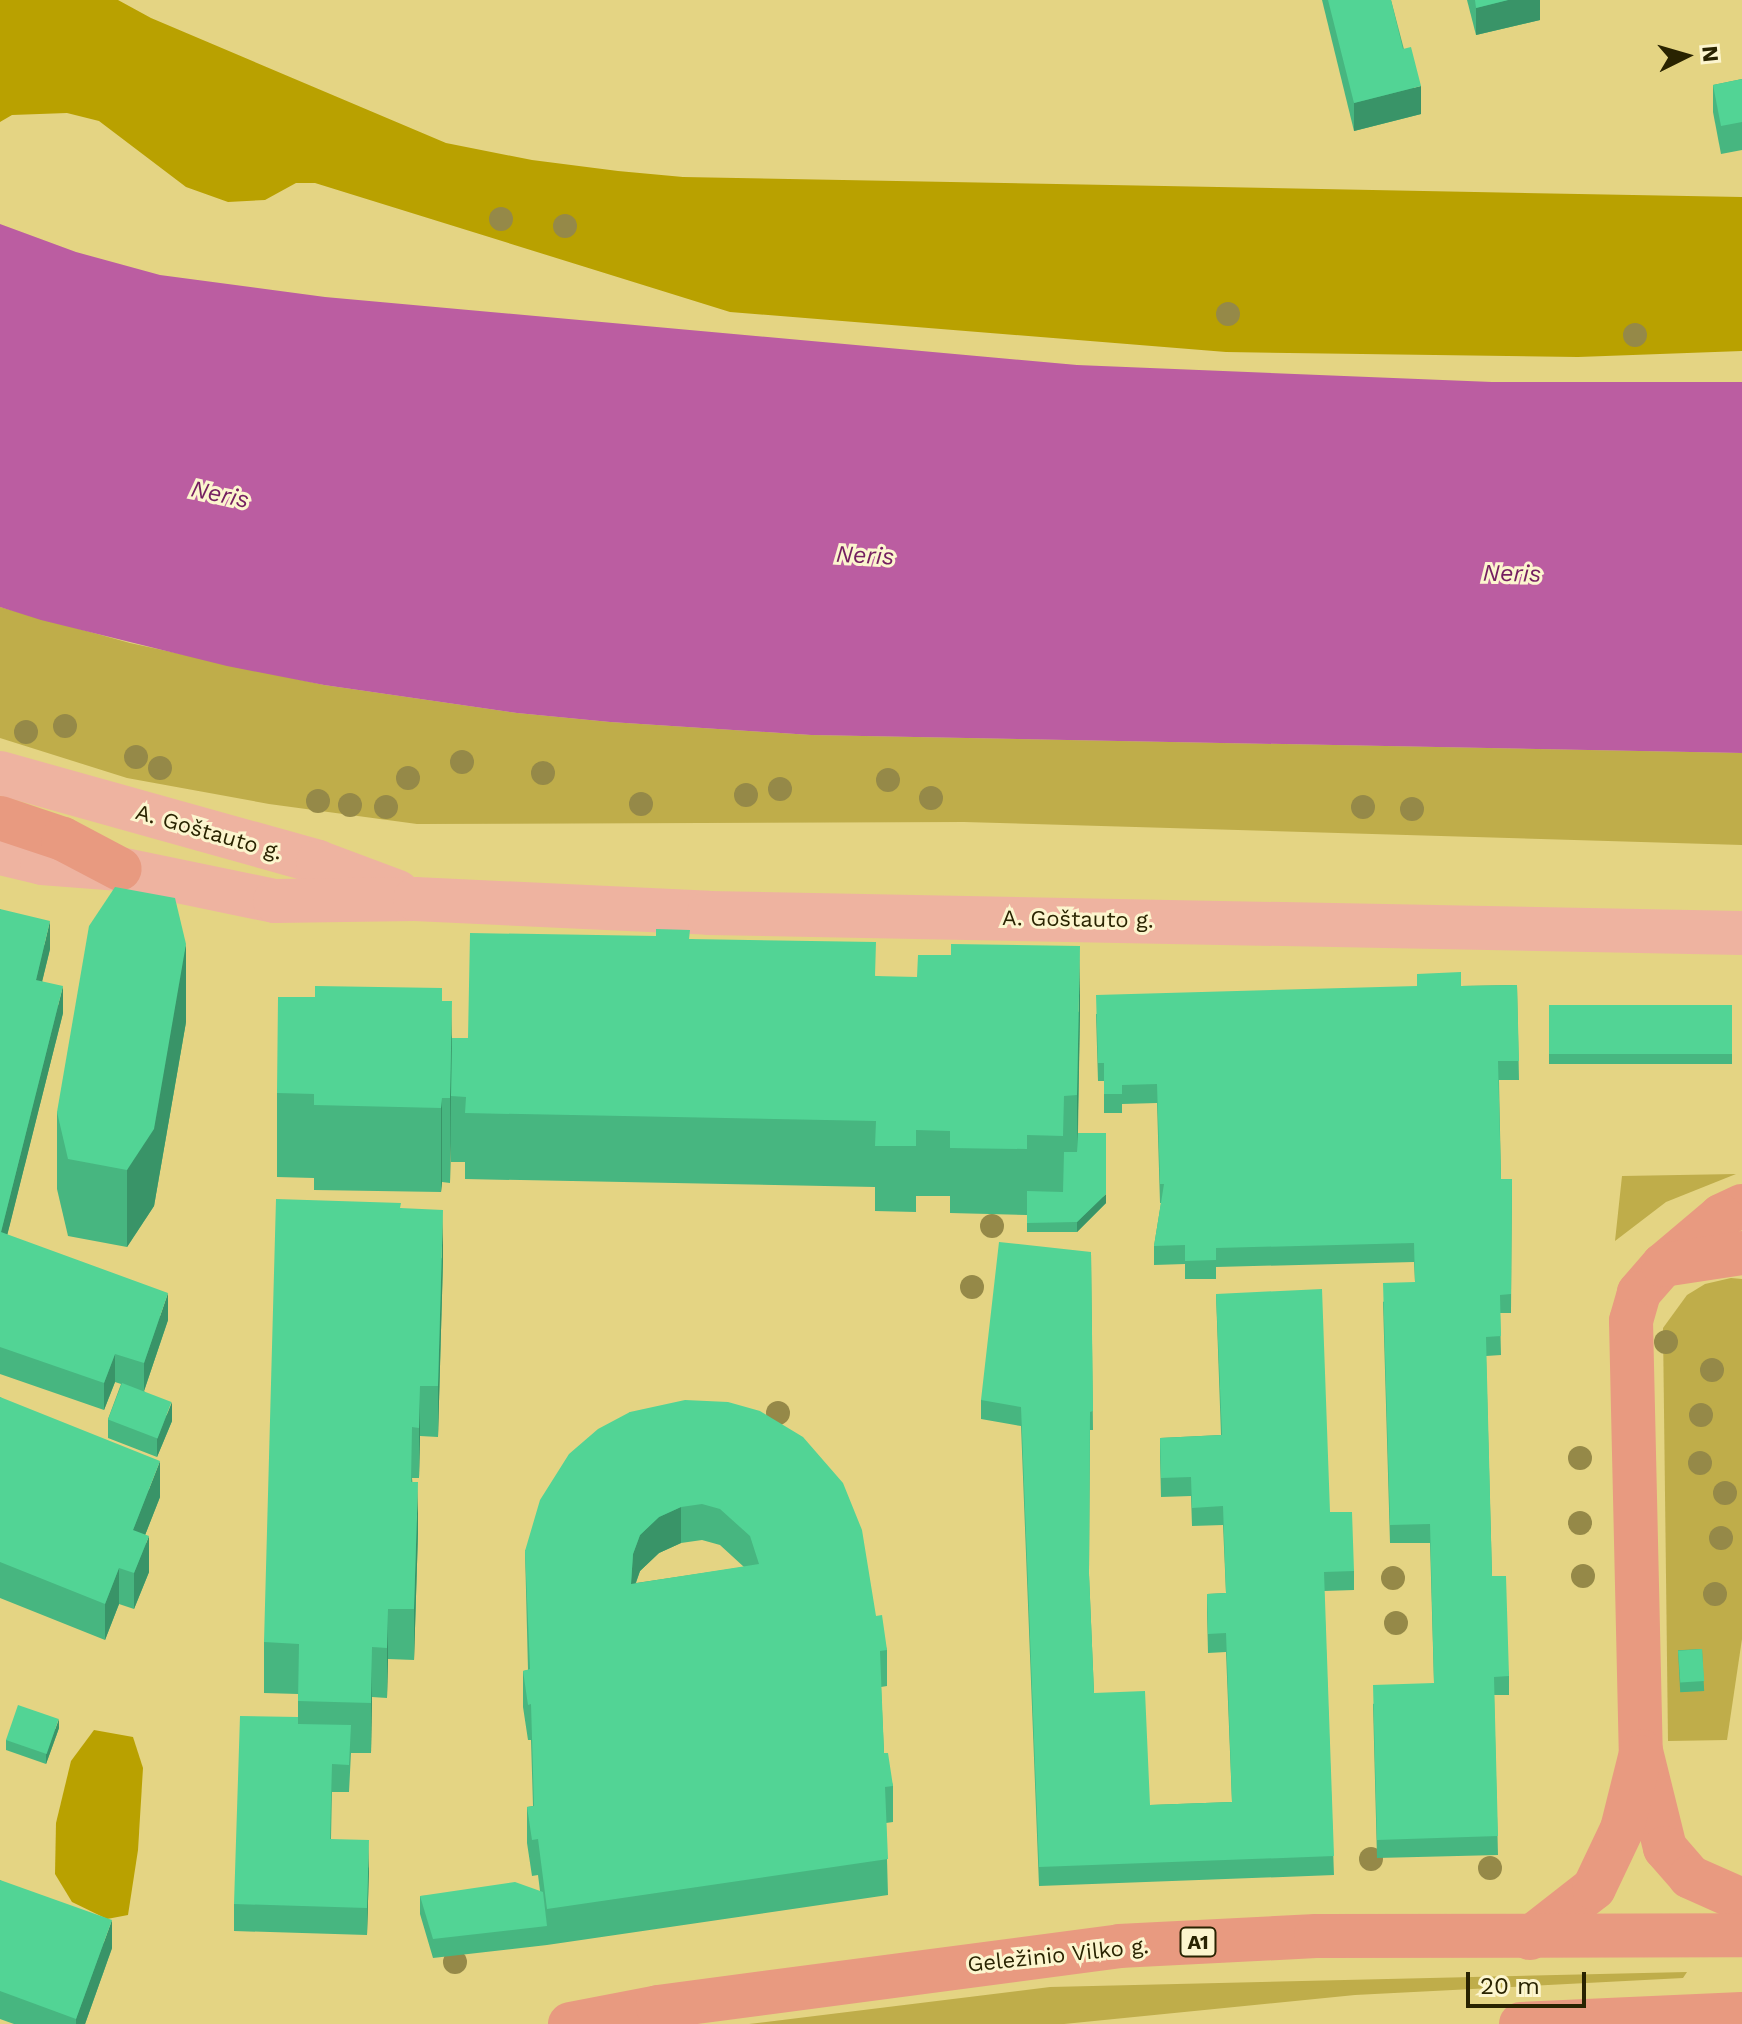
<!DOCTYPE html>
<html>
<head>
<meta charset="utf-8">
<style>
	body { margin:0 }
	#map { position:relative; width:1742px; height:2024px; overflow:hidden; background:#e4d483; font-family:"Work Sans",sans-serif }
	div>[style] { position:absolute }
	.green>* { inset:0; background:#bfad4a }
	.forest>* { inset:0; background:#b9a100 }
	.water>* { inset:0; background:#bb5da1 }
	.primary>* { height:44px; margin:-22px; padding:0 22px; transform-origin:22px; border-radius:22px; background:#eeb3a0 }
	.trunk>* { height:44px; margin:-22px; padding:0 22px; transform-origin:22px; border-radius:22px; background:#e89a80 }
	.trees>* { width:24px; height:24px; margin:-12px; border-radius:50%; background:#958948 }
	.wall>* { inset:0; background:#47b680; transform-origin:0 0 }
	.shaded-wall>* { inset:0; background:#399468 }
	.building>* { inset:0; background:#52d495; transform-origin:0 0 }
	span { translate:-50% -50%; white-space:nowrap; text-align:center; line-height:1.15; -webkit-text-stroke:6px #fcf5ce; paint-order:stroke }
	.shield-label span { padding:2px 6px; background:#fcf5ce; border:2px solid; border-radius:6px; -webkit-text-stroke-width:0 }
	.shield-label { font-size:20px; color:#292301; font-weight:700 }
	.street-label { font-size:22px; color:#292301 }
	.water-label { font-size:24px; color:#741e60; font-style:italic }
	.north { position:absolute; left:1646px; top:16px; width:80px; height:80px; -webkit-text-stroke:6px #fcf5ce; paint-order:stroke; rotate:85deg; font-size:22px; font-weight:700; line-height:32px; text-align:center; color:#292301 }
	.north::after { content:''; display:block; margin:auto; width:28px; height:36px; background:#292301; clip-path:polygon(50% 0,100% 100%,50% 72%,0 100%) }
	.scale { position:absolute; left:1466px; top:1972px; width:120px; height:36px; box-sizing:border-box; border:4px solid #292301; border-top:0; padding-left:10px; font-size:24px; line-height:28px; white-space:nowrap; color:#292301; -webkit-text-stroke:6px #fcf5ce; paint-order:stroke }
</style>
</head>
<body>
<div id="map">
	<div class="green">
		<div style="clip-path:polygon(0 607px,130px 643px,324px 685px,517px 713px,610px 722px,811px 735px,1742px 753px,1742px 845px,964px 822px,417px 824px,269px 804px,127px 778px,0 738px)"></div>
		<div style="clip-path:polygon(1736px 1174px,1666px 1202px,1615px 1241px,1622px 1176px)"></div>
		<div style="clip-path:polygon(1731px 1278px,1742px 1279px,1742px 1639px,1727px 1740px,1668px 1741px,1663px 1328px,1687px 1295px,1705px 1284px)"></div>
		<div style="clip-path:polygon(1687px 1972px,1683px 1978px,1355px 1995px,1064px 2024px,749px 2024px,1050px 1987px)"></div>
	</div>
	<div class="forest">
		<div style="clip-path:polygon(0 0,118px 0,151px 18px,446px 143px,532px 160px,618px 171px,683px 177px,1742px 197px,1742px 351px,1578px 357px,1226px 352px,730px 312px,315px 183px,296px 183px,265px 200px,228px 202px,186px 187px,99px 121px,67px 113px,12px 115px,0 122px)"></div>
		<div style="clip-path:polygon(94px 1730px,133px 1737px,143px 1768px,138px 1850px,128px 1915px,107px 1919px,72px 1902px,55px 1874px,56px 1823px,71px 1761px)"></div>
	</div>
	<div class="water">
		<div style="clip-path:polygon(0 224px,76px 252px,160px 275px,325px 297px,1077px 365px,1492px 382px,1742px 382px,1742px 753px,811px 735px,610px 722px,517px 713px,324px 685px,227px 666px,41px 620px,0 607px)"></div>
	</div>
	<div class="primary">
		<div style="left:0;top:773px;width:330px;rotate:15.6deg"></div>
		<div style="left:318px;top:862px;width:85px;rotate:20.6deg"></div>
		<div style="left:0;top:853px;width:43px;rotate:13.4deg"></div>
		<div style="left:42px;top:863px;width:78px;rotate:4.4deg"></div>
		<div style="left:120px;top:869px;width:158px;rotate:11.7deg"></div>
		<div style="left:275px;top:901px;width:140px;rotate:-0.8deg"></div>
		<div style="left:415px;top:899px;width:294px;rotate:2.7deg"></div>
		<div style="left:709px;top:913px;width:1033px;rotate:1.11deg"></div>
	</div>
	<div class="trunk">
		<div style="left:0;top:818px;width:66px;rotate:18.4deg"></div>
		<div style="left:63px;top:839px;width:64px;rotate:27.8deg"></div>
		<div style="left:1742px;top:1206px;width:23px;rotate:155deg"></div>
		<div style="left:1721px;top:1216px;width:76px;rotate:139.8deg"></div>
		<div style="left:1663px;top:1265px;width:37px;rotate:131deg"></div>
		<div style="left:1639px;top:1293px;width:29px;rotate:106deg"></div>
		<div style="left:1631px;top:1321px;width:430px;rotate:88.7deg"></div>
		<div style="left:1641px;top:1751px;width:100px;rotate:76.1deg"></div>
		<div style="left:1665px;top:1848px;width:38px;rotate:49deg"></div>
		<div style="left:1690px;top:1877px;width:57px;rotate:23.9deg"></div>
		<div style="left:1663px;top:1265px;width:80px;rotate:-8.6deg"></div>
		<div style="left:1530px;top:1938px;width:81px;rotate:-38deg"></div>
		<div style="left:1594px;top:1888px;width:65px;rotate:-64.6deg"></div>
		<div style="left:1622px;top:1829px;width:74px;rotate:-76deg"></div>
		<div style="left:570px;top:2024px;width:90px;rotate:-10.9deg"></div>
		<div style="left:658px;top:2007px;width:465px;rotate:-7.5deg"></div>
		<div style="left:1119px;top:1946px;width:197px;rotate:-2.9deg"></div>
		<div style="left:1316px;top:1936px;width:426px;rotate:-0.1deg"></div>
		<div style="left:1521px;top:2024px;width:221px;rotate:-2.6deg"></div>
	</div>
	<div class="trees">
		<div style="left:501px;top:219px"></div>
		<div style="left:565px;top:226px"></div>
		<div style="left:1228px;top:314px"></div>
		<div style="left:1635px;top:335px"></div>
		<div style="left:65px;top:726px"></div>
		<div style="left:26px;top:732px"></div>
		<div style="left:136px;top:757px"></div>
		<div style="left:462px;top:762px"></div>
		<div style="left:160px;top:768px"></div>
		<div style="left:543px;top:773px"></div>
		<div style="left:408px;top:778px"></div>
		<div style="left:888px;top:780px"></div>
		<div style="left:780px;top:789px"></div>
		<div style="left:746px;top:795px"></div>
		<div style="left:931px;top:798px"></div>
		<div style="left:318px;top:801px"></div>
		<div style="left:641px;top:804px"></div>
		<div style="left:350px;top:805px"></div>
		<div style="left:386px;top:807px"></div>
		<div style="left:1363px;top:807px"></div>
		<div style="left:1412px;top:809px"></div>
		<div style="left:992px;top:1226px"></div>
		<div style="left:972px;top:1287px"></div>
		<div style="left:1666px;top:1342px"></div>
		<div style="left:1712px;top:1370px"></div>
		<div style="left:778px;top:1413px"></div>
		<div style="left:1701px;top:1415px"></div>
		<div style="left:1580px;top:1458px"></div>
		<div style="left:1700px;top:1463px"></div>
		<div style="left:1725px;top:1493px"></div>
		<div style="left:1580px;top:1523px"></div>
		<div style="left:1721px;top:1538px"></div>
		<div style="left:1583px;top:1576px"></div>
		<div style="left:1393px;top:1578px"></div>
		<div style="left:1715px;top:1594px"></div>
		<div style="left:1396px;top:1623px"></div>
		<div style="left:1371px;top:1859px"></div>
		<div style="left:1490px;top:1868px"></div>
		<div style="left:455px;top:1962px"></div>
	</div>
	<div class="wall">
		<div style="clip-path:polygon(1322px 0,1391px 0,1421px 114px,1354px 131px)"></div>
		<div style="clip-path:polygon(1467px 0,1540px 0,1540px 20px,1476px 35px)"></div>
		<div style="clip-path:polygon(1742px 79px,1742px 150px,1721px 154px,1713px 112px,1713px 85px)"></div>
		<div style="clip-path:polygon(0 909px,50px 949px,42px 981px,63px 1013px,7px 1235px,168px 1320px,144px 1391px,172px 1421px,157px 1457px,108px 1438px,108px 1419px,121px 1384px,115px 1382px,104px 1410px,0 1374px)"></div>
		<div style="clip-path:polygon(690px 939px,876px 976px,1080px 1012px,1078px 1133px,1106px 1203px,1077px 1232px,1027px 1232px,1027px 1201px,1027px 1215px,950px 1213px,950px 1196px,916px 1196px,916px 1212px,875px 1211px,875px 1187px,465px 1179px,465px 1162px,451px 1162px,451px 1143px,450px 1183px,442px 1182px,441px 1192px,314px 1190px,314px 1178px,277px 1177px,277px 1093px,442px 1001px,452px 1038px,468px 1038px)"></div>
		<div style="clip-path:polygon(1517px 985px,1519px 1080px,1499px 1080px,1501px 1179px,1512px 1179px,1511px 1313px,1500px 1313px,1501px 1355px,1486px 1356px,1492px 1576px,1509px 1676px,1509px 1695px,1494px 1695px,1498px 1855px,1377px 1858px,1373px 1704px,1434px 1683px,1430px 1543px,1390px 1543px,1383px 1302px,1415px 1282px,1414px 1262px,1216px 1267px,1216px 1279px,1185px 1279px,1185px 1264px,1154px 1265px,1154px 1246px,1161px 1203px,1160px 1203px,1157px 1103px,1122px 1104px,1122px 1113px,1104px 1113px,1104px 1081px,1098px 1081px,1096px 1014px,1461px 986px)"></div>
		<div style="left:1549px;top:1005px;width:183px;height:59px"></div>
		<div style="clip-path:polygon(186px 1022px,154px 1206px,127px 1247px,68px 1236px,57px 1189px,57px 1112px)"></div>
		<div style="clip-path:polygon(401px 1208px,443px 1260px,438px 1437px,420px 1436px,419px 1478px,412px 1478px,418px 1532px,414px 1660px,388px 1659px,387px 1698px,372px 1697px,371px 1753px,351px 1753px,349px 1792px,332px 1792px,331px 1839px,369px 1868px,367px 1935px,234px 1931px,234px 1904px,298px 1717px,298px 1694px,264px 1693px,264px 1642px)"></div>
		<div style="clip-path:polygon(1091px 1252px,1093px 1430px,1090px 1430px,1089px 1575px,1094px 1693px,1150px 1805px,1232px 1802px,1226px 1652px,1208px 1653px,1207px 1612px,1207px 1594px,1226px 1593px,1223px 1525px,1192px 1526px,1191px 1496px,1161px 1497px,1160px 1456px,1160px 1438px,1221px 1435px,1216px 1294px,1330px 1512px,1354px 1571px,1354px 1590px,1324px 1591px,1334px 1875px,1039px 1886px,1021px 1426px,981px 1419px,981px 1400px)"></div>
		<div style="clip-path:polygon(0 1397px,160px 1497px,145px 1535px,149px 1572px,134px 1609px,119px 1604px,105px 1640px,0 1598px)"></div>
		<div style="clip-path:polygon(evenodd,630px 1412px,876px 1616px,887px 1650px,887px 1686px,881px 1687px,884px 1753px,893px 1786px,893px 1822px,886px 1823px,888px 1895px,547px 1945px,433px 1958px,420px 1914px,420px 1896px,540px 1891px,538px 1875px,532px 1876px,527px 1843px,527px 1807px,533px 1806px,531px 1740px,528px 1740px,523px 1707px,523px 1671px,528px 1670px,525px 1551px,630px 1412px,702px 1540px,720px 1545px,744px 1567px,636px 1583px,640px 1571px,659px 1553px,681px 1543px,702px 1540px)"></div>
		<div style="left:1702px;top:1649px;width:42px;height:24px;rotate:87deg"></div>
		<div style="clip-path:polygon(59px 1728px,46px 1764px,6px 1750px,6px 1740px)"></div>
		<div style="clip-path:polygon(0 1880px,112px 1948px,85px 2024px,14px 2024px,0 2019px)"></div>
	</div>
	<div class="shaded-wall">
		<div style="clip-path:polygon(1508px 0,1540px 0,1540px 20px,1476px 35px,1476px 8px)"></div>
		<div style="clip-path:polygon(1421px 86px,1421px 114px,1354px 131px,1354px 103px)"></div>
		<div style="clip-path:polygon(50px 921px,50px 949px,36px 1007px,36px 980px)"></div>
		<div style="clip-path:polygon(186px 944px,186px 1022px,154px 1206px,127px 1247px,127px 1170px)"></div>
		<div style="clip-path:polygon(1080px 946px,1080px 1012px,1077px 1161px,1077px 1095px)"></div>
		<div style="clip-path:polygon(63px 986px,63px 1013px,1px 1260px,1px 1232px)"></div>
		<div style="clip-path:polygon(452px 1001px,452px 1096px,451px 1096px,450px 1183px,450px 1098px)"></div>
		<div style="clip-path:polygon(442px 1098px,442px 1182px,441px 1192px,441px 1108px)"></div>
		<div style="clip-path:polygon(1106px 1194px,1106px 1203px,1077px 1232px,1077px 1222px)"></div>
		<div style="clip-path:polygon(443px 1210px,443px 1260px,438px 1437px,438px 1386px)"></div>
		<div style="clip-path:polygon(168px 1293px,168px 1320px,144px 1391px,144px 1363px)"></div>
		<div style="clip-path:polygon(115px 1354px,115px 1382px,104px 1410px,104px 1383px)"></div>
		<div style="clip-path:polygon(420px 1386px,420px 1436px,419px 1478px,419px 1428px)"></div>
		<div style="clip-path:polygon(172px 1402px,172px 1421px,157px 1457px,157px 1439px)"></div>
		<div style="clip-path:polygon(160px 1461px,160px 1497px,133px 1566px,133px 1530px)"></div>
		<div style="clip-path:polygon(418px 1482px,418px 1532px,414px 1660px,414px 1609px)"></div>
		<div style="clip-path:polygon(681px 1507px,681px 1543px,659px 1553px,640px 1571px,633px 1590px,631px 1584px,633px 1554px,640px 1535px,659px 1517px)"></div>
		<div style="clip-path:polygon(149px 1536px,149px 1572px,134px 1609px,134px 1573px)"></div>
		<div style="clip-path:polygon(119px 1568px,119px 1604px,105px 1640px,105px 1604px)"></div>
		<div style="clip-path:polygon(388px 1609px,388px 1659px,387px 1698px,387px 1648px)"></div>
		<div style="clip-path:polygon(372px 1647px,372px 1697px,371px 1753px,371px 1703px)"></div>
		<div style="clip-path:polygon(59px 1719px,59px 1728px,46px 1764px,46px 1754px)"></div>
		<div style="clip-path:polygon(369px 1840px,369px 1868px,367px 1935px,367px 1908px)"></div>
		<div style="clip-path:polygon(112px 1920px,112px 1948px,85px 2024px,76px 2024px,76px 2019px)"></div>
	</div>
	<div class="building">
		<div style="clip-path:polygon(1328px 0,1391px 0,1403px 49px,1411px 47px,1421px 86px,1354px 103px)"></div>
		<div style="clip-path:polygon(1475px 0,1508px 0,1476px 8px)"></div>
		<div style="clip-path:polygon(1742px 79px,1742px 122px,1721px 126px,1713px 85px)"></div>
		<div style="clip-path:polygon(115px 887px,175px 898px,186px 944px,154px 1129px,127px 1170px,68px 1159px,57px 1112px,89px 926px)"></div>
		<div style="clip-path:polygon(0 909px,50px 921px,36px 980px,63px 986px,1px 1232px,168px 1293px,144px 1363px,115px 1354px,104px 1383px,0 1347px)"></div>
		<div style="clip-path:polygon(656px 929px,690px 930px,689px 939px,876px 942px,875px 976px,917px 977px,918px 955px,951px 955px,951px 944px,1080px 946px,1077px 1095px,1064px 1096px,1063px 1136px,1027px 1135px,1027px 1149px,950px 1148px,950px 1131px,916px 1130px,916px 1146px,875px 1146px,876px 1121px,465px 1113px,466px 1097px,451px 1096px,452px 1038px,468px 1038px,470px 933px,656px 936px)"></div>
		<div style="clip-path:polygon(1461px 972px,1461px 986px,1517px 985px,1519px 1061px,1498px 1061px,1501px 1179px,1512px 1179px,1511px 1294px,1500px 1295px,1501px 1336px,1486px 1337px,1492px 1576px,1506px 1576px,1509px 1676px,1494px 1677px,1498px 1836px,1377px 1840px,1373px 1685px,1434px 1683px,1430px 1524px,1390px 1525px,1383px 1283px,1415px 1282px,1414px 1243px,1216px 1248px,1216px 1260px,1185px 1261px,1185px 1245px,1154px 1246px,1164px 1184px,1160px 1184px,1157px 1084px,1122px 1085px,1122px 1094px,1104px 1094px,1104px 1063px,1098px 1063px,1096px 995px,1417px 986px,1417px 974px)"></div>
		<div style="clip-path:polygon(315px 986px,442px 988px,442px 1001px,452px 1001px,450px 1098px,442px 1098px,441px 1108px,314px 1105px,314px 1094px,277px 1093px,278px 997px,315px 997px)"></div>
		<div style="left:1549px;top:1005px;width:183px;height:49px"></div>
		<div style="clip-path:polygon(1078px 1133px,1106px 1133px,1106px 1194px,1077px 1222px,1027px 1223px,1027px 1191px,1063px 1192px,1064px 1152px,1077px 1152px)"></div>
		<div style="clip-path:polygon(276px 1199px,401px 1203px,400px 1208px,443px 1210px,438px 1386px,420px 1386px,419px 1428px,412px 1427px,411px 1482px,418px 1482px,414px 1609px,388px 1609px,387px 1648px,372px 1647px,371px 1703px,298px 1701px,299px 1644px,264px 1642px)"></div>
		<div style="clip-path:polygon(999px 1242px,1091px 1252px,1093px 1411px,1090px 1412px,1089px 1573px,1094px 1693px,1145px 1691px,1150px 1805px,1232px 1802px,1226px 1633px,1208px 1634px,1207px 1594px,1226px 1593px,1223px 1506px,1192px 1508px,1191px 1477px,1161px 1478px,1160px 1438px,1222px 1435px,1216px 1294px,1322px 1289px,1330px 1512px,1352px 1512px,1354px 1571px,1324px 1572px,1334px 1856px,1039px 1867px,1021px 1407px,981px 1400px)"></div>
		<div style="left:122px;top:1383px;width:53px;height:39px;rotate:21deg"></div>
		<div style="clip-path:polygon(0 1397px,160px 1461px,133px 1530px,149px 1536px,134px 1573px,119px 1568px,105px 1604px,0 1562px)"></div>
		<div style="clip-path:polygon(evenodd,685px 1400px,728px 1402px,760px 1411px,803px 1437px,843px 1483px,862px 1530px,876px 1616px,882px 1615px,887px 1650px,880px 1651px,884px 1753px,888px 1753px,893px 1786px,885px 1787px,888px 1859px,547px 1909px,538px 1839px,532px 1840px,527px 1807px,534px 1806px,531px 1704px,528px 1705px,523px 1671px,530px 1669px,525px 1551px,540px 1500px,569px 1454px,598px 1429px,630px 1412px,685px 1400px,702px 1504px,720px 1509px,750px 1536px,759px 1564px,631px 1584px,633px 1554px,640px 1535px,659px 1517px,681px 1507px,702px 1504px)"></div>
		<div style="left:1702px;top:1649px;width:32px;height:24px;rotate:86deg"></div>
		<div style="left:18px;top:1705px;width:43px;height:37px;rotate:19deg"></div>
		<div style="clip-path:polygon(240px 1716px,298px 1717px,298px 1724px,351px 1725px,349px 1765px,332px 1764px,330px 1839px,369px 1840px,367px 1908px,234px 1904px)"></div>
		<div style="clip-path:polygon(0 1880px,112px 1920px,76px 2019px,0 1991px)"></div>
		<div style="clip-path:polygon(515px 1882px,543px 1892px,547px 1926px,433px 1939px,420px 1896px)"></div>
	</div>
	<div class="shield-label">
		<span style="left:1198px;top:1942px">A1</span>
	</div>
	<div class="street-label">
		<span style="left:209px;top:832px;rotate:16deg">A. Goštauto g.</span>
		<span style="left:1078px;top:919px;rotate:1deg">A. Goštauto g.</span>
		<span style="left:1058px;top:1955px;rotate:-6deg">Geležinio Vilko g.</span>
	</div>
	<div class="water-label">
		<span style="left:220px;top:495px;rotate:12deg">Neris</span>
		<span style="left:865px;top:556px;rotate:3deg">Neris</span>
		<span style="left:1512px;top:574px;rotate:1deg">Neris</span>
	</div>
	<div class="north">N</div>
	<div class="scale">20 m</div>
</div>
</body>
</html>
